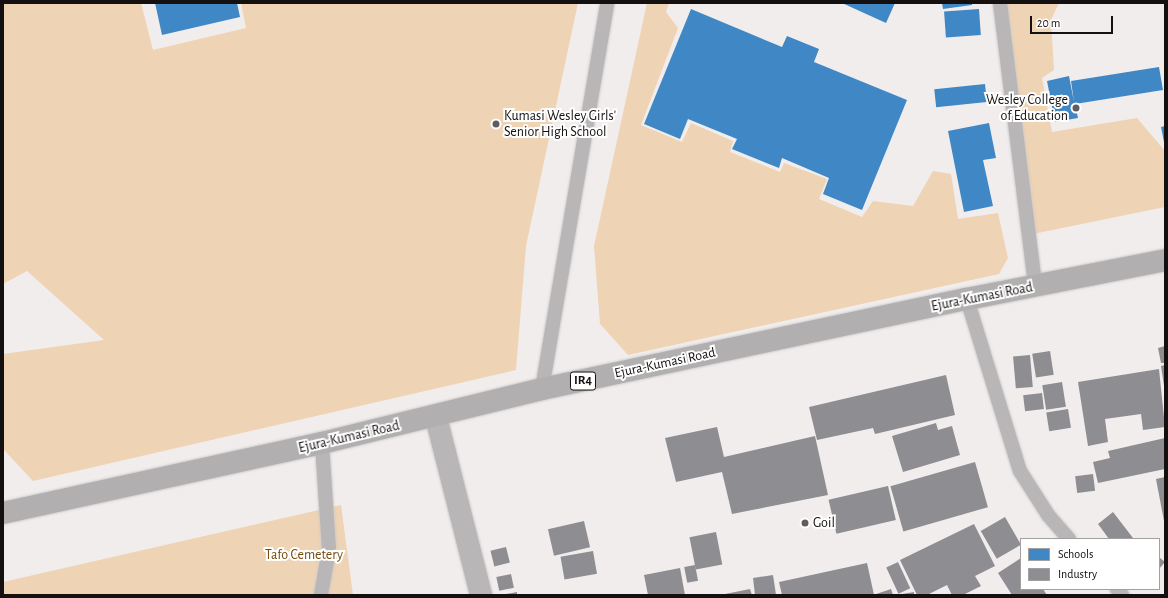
<!DOCTYPE html>
<html>
<head>
<meta charset="utf-8">
<style>
	body { margin:0 }
	#map { position:relative; width:1168px; height:598px; overflow:hidden; background:#f2eded; font-family:"Alegreya Sans",sans-serif }
	div>[style] { position:absolute }
	.green>* { inset:0; background:#eed3b4 }
	.schools>* { inset:0; background:#3f88c5; transform-origin:0 0 }
	.industry>* { inset:0; background:#8d8d92; transform-origin:0 0 }
	.roads { filter:drop-shadow(0 0 1px #cdcaca) drop-shadow(0 0 1px #cdcaca) }
	.service>* { height:14px; margin:-7px; padding:0 7px; transform-origin:7px; border-radius:7px; background:#b8b6b7 }
	.minor>* { height:22px; margin:-11px; padding:0 11px; transform-origin:11px; border-radius:11px; background:#b8b6b7 }
	.primary>* { height:22px; margin:-11px; padding:0 11px; transform-origin:11px; border-radius:11px; background:#b1afaf }
	.dots>* { width:11px; height:11px; translate:-50% -50%; box-sizing:border-box; border:2px solid #fff; border-radius:50% }
	span { translate:-50% -50%; white-space:nowrap; text-align:center; line-height:1.15; -webkit-text-stroke:4px #fff; paint-order:stroke }
	.shield-label span { padding:1px 3px; background:#fff; border:1px solid; border-radius:3px; -webkit-text-stroke-width:0 }
	.shield-label { font-size:13px; color:#13100f; font-weight:700 }
	.poi-label { font-size:14px; color:#13100f }
	.right { translate:-100% -50%; text-align:right }
	.left { translate:0 -50%; text-align:left }
	.street-label { font-size:14px; color:#13100f }
	.park-label { font-size:14px; color:#744b0e }
	.frame { position:absolute; inset:0; border:4px solid #13100f; pointer-events:none }
	.legend { position:absolute; left:1020px; top:538px; width:140px; height:52px; box-sizing:border-box; background:#fff; border:1px solid #a19f9f; margin:0; padding:5px 7px; list-style:none; font-size:12px; color:#13100f }
	.legend li { display:flex; align-items:center; gap:8px; height:20px }
	.legend b { width:20px; border:1px solid #a19f9f }
	.scale { position:absolute; left:1030px; top:16px; width:83px; height:18px; box-sizing:border-box; border:2px solid #13100f; border-top:0; padding-left:5px; font-size:12px; line-height:14px; white-space:nowrap; color:#13100f; -webkit-text-stroke:3px #fff; paint-order:stroke }
</style>
</head>
<body>
<div id="map">
	<div class="green">
		<div style="clip-path:polygon(3px 3px,141px 3px,153px 50px,246px 28px,241px 3px,578px 3px,526px 246px,516px 370px,33px 481px,3px 449px,3px 354px,104px 340px,27px 271px,3px 284px)"></div>
		<div style="clip-path:polygon(647px 3px,669px 3px,666px 12px,678px 28px,641px 125px,682px 142px,691px 123px,733px 141px,730px 152px,780px 172px,784px 163px,827px 179px,819px 199px,862px 217px,873px 201px,913px 206px,933px 171px,951px 174px,958px 219px,998px 213px,1008px 258px,999px 274px,628px 355px,600px 324px,594px 246px)"></div>
		<div style="clip-path:polygon(1005px 3px,1059px 3px,1051px 20px,1054px 70px,1042px 78px,1052px 132px,1137px 118px,1165px 151px,1165px 207px,1033px 234px)"></div>
		<div style="clip-path:polygon(341px 505px,353px 595px,3px 595px,3px 582px)"></div>
	</div>
	<div class="schools">
		<div style="clip-path:polygon(155px 3px,237px 3px,240px 17px,162px 35px)"></div>
		<div style="clip-path:polygon(842px 3px,895px 3px,886px 23px)"></div>
		<div style="clip-path:polygon(942px 3px,972px 3px,972px 5px,943px 9px)"></div>
		<div style="clip-path:polygon(691px 9px,782px 47px,787px 36px,819px 49px,814px 62px,907px 100px,862px 210px,823px 194px,829px 178px,782px 158px,779px 168px,732px 149px,737px 139px,688px 119px,680px 139px,644px 124px)"></div>
		<div style="left:979px;top:9px;width:26px;height:35px;rotate:86deg"></div>
		<div style="clip-path:polygon(1159px 67px,1163px 90px,1075px 104px,1078px 118px,1055px 122px,1047px 81px,1069px 76px,1074px 102px,1071px 81px)"></div>
		<div style="left:985px;top:84px;width:18px;height:51px;rotate:84deg"></div>
		<div style="clip-path:polygon(989px 123px,996px 158px,983px 160px,993px 206px,964px 212px,948px 131px)"></div>
		<div style="clip-path:polygon(1165px 126px,1165px 142px,1164px 142px,1161px 127px)"></div>
	</div>
	<div class="industry">
		<div style="clip-path:polygon(1165px 346px,1165px 363px,1161px 363px,1158px 348px)"></div>
		<div style="left:1050px;top:351px;width:24px;height:18px;rotate:81deg"></div>
		<div style="left:1030px;top:355px;width:32px;height:17px;rotate:85deg"></div>
		<div style="clip-path:polygon(1165px 365px,1165px 385px,1164px 386px,1161px 366px)"></div>
		<div style="clip-path:polygon(1159px 369px,1165px 427px,1143px 430px,1141px 414px,1105px 419px,1108px 442px,1088px 446px,1078px 382px)"></div>
		<div style="clip-path:polygon(946px 375px,955px 415px,875px 434px,873px 428px,817px 440px,809px 407px)"></div>
		<div style="left:1062px;top:382px;width:25px;height:20px;rotate:81deg"></div>
		<div style="left:1042px;top:393px;width:16px;height:19px;rotate:83deg"></div>
		<div style="left:1068px;top:409px;width:19px;height:22px;rotate:81deg"></div>
		<div style="clip-path:polygon(936px 423px,938px 430px,952px 426px,960px 455px,903px 472px,892px 436px)"></div>
		<div style="clip-path:polygon(717px 427px,724px 457px,815px 436px,828px 495px,732px 514px,722px 472px,676px 482px,665px 438px)"></div>
		<div style="clip-path:polygon(1165px 438px,1165px 469px,1098px 483px,1093px 462px,1110px 458px,1108px 451px)"></div>
		<div style="left:975px;top:462px;width:47px;height:88px;rotate:74deg"></div>
		<div style="left:1093px;top:474px;width:17px;height:18px;rotate:83deg"></div>
		<div style="clip-path:polygon(1165px 477px,1165px 521px,1164px 521px,1156px 479px)"></div>
		<div style="left:888px;top:486px;width:35px;height:61px;rotate:77deg"></div>
		<div style="clip-path:polygon(1113px 512px,1133px 538px,1131px 539px,1109px 539px,1098px 524px)"></div>
		<div style="left:1005px;top:517px;width:32px;height:28px;rotate:60deg"></div>
		<div style="left:584px;top:521px;width:27px;height:37px;rotate:77deg"></div>
		<div style="clip-path:polygon(974px 524px,995px 566px,975px 576px,981px 586px,963px 595px,952px 595px,947px 585px,927px 595px,917px 595px,900px 560px)"></div>
		<div style="left:716px;top:532px;width:33px;height:27px;rotate:79deg"></div>
		<div style="left:506px;top:547px;width:16px;height:16px;rotate:76deg"></div>
		<div style="left:593px;top:551px;width:23px;height:33px;rotate:80deg"></div>
		<div style="clip-path:polygon(1159px 557px,1165px 562px,1159px 569px)"></div>
		<div style="clip-path:polygon(1021px 558px,1021px 589px,1043px 589px,1047px 595px,1012px 595px,998px 573px)"></div>
		<div style="left:898px;top:562px;width:29px;height:13px;rotate:65deg"></div>
		<div style="clip-path:polygon(867px 563px,874px 595px,782px 595px,779px 582px)"></div>
		<div style="left:695px;top:565px;width:16px;height:11px;rotate:79deg"></div>
		<div style="clip-path:polygon(680px 568px,685px 595px,648px 595px,644px 575px)"></div>
		<div style="left:511px;top:574px;width:14px;height:15px;rotate:78deg"></div>
		<div style="clip-path:polygon(773px 575px,776px 595px,755px 595px,753px 578px)"></div>
		<div style="clip-path:polygon(750px 589px,752px 595px,725px 595px,725px 594px)"></div>
		<div style="clip-path:polygon(891px 589px,893px 595px,877px 595px,876px 594px)"></div>
		<div style="clip-path:polygon(517px 592px,517px 595px,507px 595px,506px 594px)"></div>
		<div style="clip-path:polygon(914px 592px,914px 595px,902px 595px,902px 594px)"></div>
	</div>
	<div class="roads">
		<div class="service">
			<div style="left:1000px;top:3px;width:285px;rotate:82.9deg"></div>
			<div style="left:967px;top:299px;width:180px;rotate:72.9deg"></div>
			<div style="left:1020px;top:471px;width:52px;rotate:57.5deg"></div>
			<div style="left:1048px;top:515px;width:32px;rotate:49deg"></div>
			<div style="left:542px;top:389px;width:391px;rotate:-80.4deg"></div>
			<div style="left:1117px;top:589px;width:8px;rotate:50deg"></div>
			<div style="left:321px;top:595px;width:47px;rotate:-80.1deg"></div>
			<div style="left:329px;top:549px;width:106px;rotate:-93.8deg"></div>
		</div>
		<div class="minor">
			<div style="left:436px;top:417px;width:184px;rotate:75.8deg"></div>
		</div>
		<div class="primary">
			<div style="left:3px;top:513px;width:327px;rotate:-12.4deg"></div>
			<div style="left:322px;top:443px;width:227px;rotate:-13.8deg"></div>
			<div style="left:542px;top:389px;width:434px;rotate:-12deg"></div>
			<div style="left:967px;top:299px;width:202px;rotate:-11.1deg"></div>
		</div>
	</div>
	<div class="dots">
		<div style="left:1076px;top:108px;background:#615d5d"></div>
		<div style="left:496px;top:124px;background:#615d5d"></div>
		<div style="left:805px;top:523px;background:#615d5d"></div>
	</div>
	<div class="shield-label">
		<span style="left:583px;top:381px">IR4</span>
	</div>
	<div class="poi-label">
		<span class="right" style="left:1068px;top:108px">Wesley College<br>of Education</span>
		<span class="left" style="left:504px;top:124px">Kumasi Wesley Girls'<br>Senior High School</span>
		<span class="left" style="left:813px;top:523px">Goil</span>
	</div>
	<div class="street-label">
		<span style="left:982px;top:297px;rotate:-11deg">Ejura-Kumasi Road</span>
		<span style="left:665px;top:363px;rotate:-12deg">Ejura-Kumasi Road</span>
		<span style="left:349px;top:437px;rotate:-13deg">Ejura-Kumasi Road</span>
	</div>
	<div class="park-label">
		<span style="left:304px;top:555px">Tafo Cemetery</span>
	</div>
	<div class="frame"></div>
	<ul class="legend">
	<li><b style="height:11px;background:#3f88c5"></b>Schools</li>
	<li><b style="height:11px;background:#8d8d92"></b>Industry</li>
	</ul>
	<div class="scale">20 m</div>
</div>
</body>
</html>
